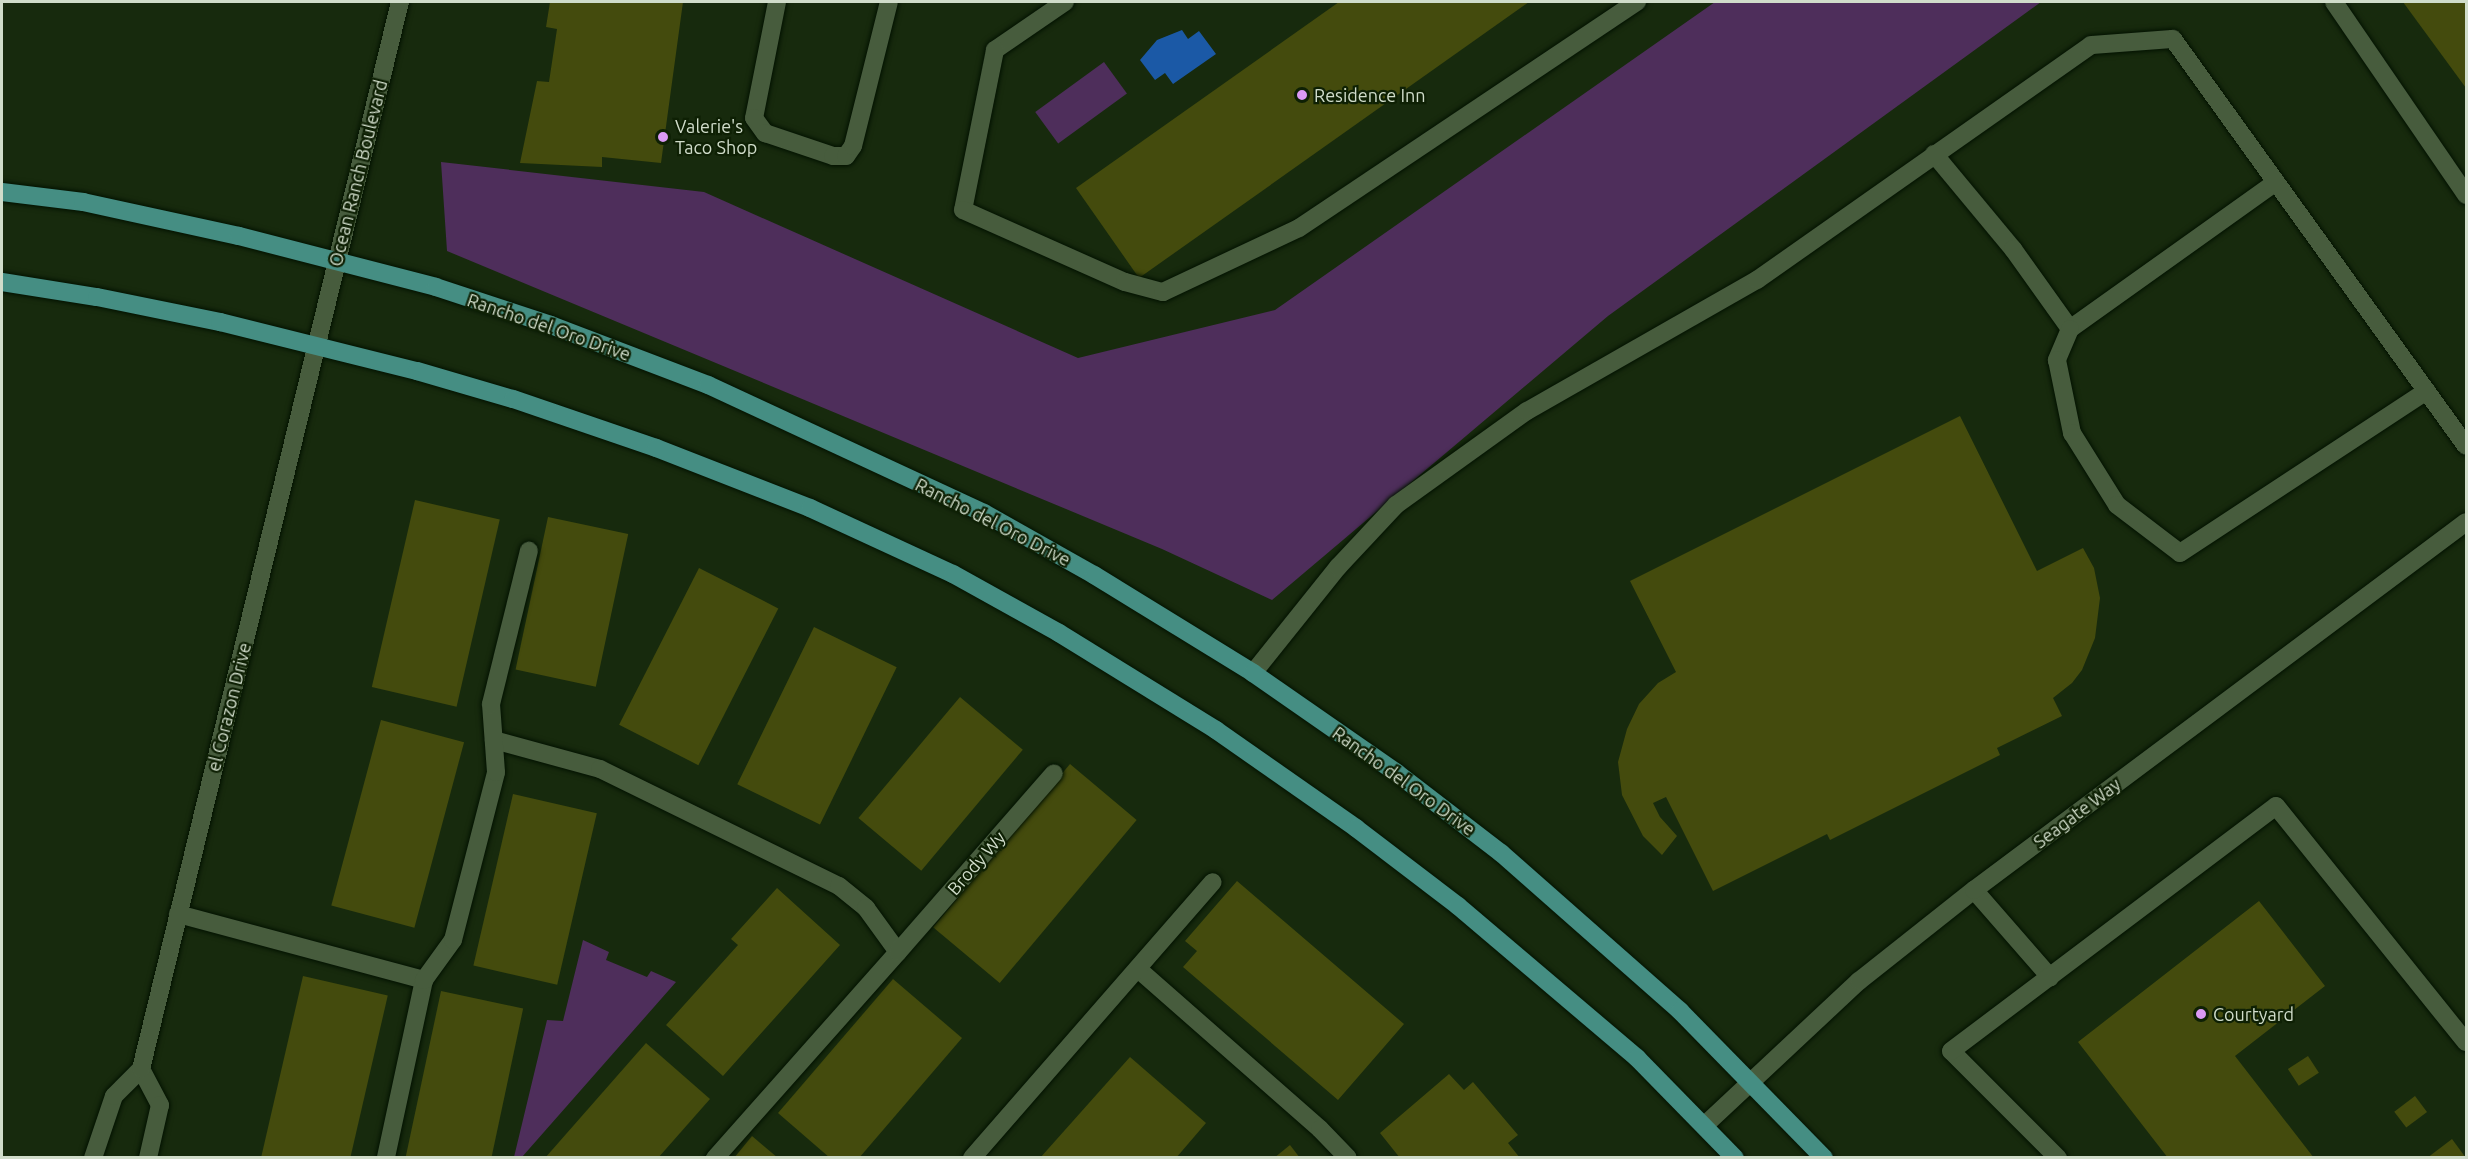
<!DOCTYPE html>
<html>
<head>
<meta charset="utf-8">
<style>
	body { margin:0 }
	#map { position:relative; width:2468px; height:1159px; overflow:hidden; background:#172a0d; font-family:Ubuntu,sans-serif }
	div>[style] { position:absolute }
	.green>* { inset:0; background:#4e2e5b; transform-origin:0 0 }
	.water>* { inset:0; background:#1b59a6 }
	.building>* { inset:0; background:#444b0d; transform-origin:0 0 }
	.roads { filter:drop-shadow(0 0 2px #031200) drop-shadow(0 0 2px #031200) }
	.minor>* { height:18px; margin:-9px; padding:0 9px; transform-origin:9px; border-radius:9px; background:#475c3d }
	.major>* { height:18px; margin:-9px; padding:0 9px; transform-origin:9px; border-radius:9px; background:#458e83 }
	.dots>* { width:16px; height:16px; translate:-50% -50%; box-sizing:border-box; border:3px solid #0e2004; border-radius:50% }
	span { translate:-50% -50%; white-space:nowrap; text-align:center; line-height:1.15; -webkit-text-stroke:4.5px #0e2004; paint-order:stroke }
	.poi-label { font-size:18px; color:#d0dcca }
	.left { translate:0 -50%; text-align:left }
	.street-label { font-size:18px; color:#d0dcca }
	.frame { position:absolute; inset:0; border:3px solid #d0dcca; pointer-events:none }
</style>
</head>
<body>
<div id="map">
	<div class="green">
		<div style="clip-path:polygon(1715px 2px,2041px 2px,1608px 316px,1272px 600px,1162px 549px,447px 251px,441px 162px,704px 192px,1078px 358px,1275px 310px)"></div>
		<div style="left:1104px;top:62px;width:39px;height:85px;rotate:54deg"></div>
		<div style="clip-path:polygon(583px 940px,609px 952px,606px 960px,647px 977px,651px 971px,676px 982px,522px 1157px,514px 1157px,547px 1020px,563px 1021px)"></div>
	</div>
	<div class="water">
		<div style="clip-path:polygon(1182px 30px,1188px 39px,1199px 31px,1216px 54px,1173px 84px,1165px 73px,1155px 80px,1140px 60px,1157px 40px)"></div>
	</div>
	<div class="building">
		<div style="clip-path:polygon(550px 2px,683px 2px,661px 163px,602px 157px,602px 167px,520px 163px,537px 81px,549px 82px,557px 29px,546px 27px)"></div>
		<div style="clip-path:polygon(1339px 2px,1529px 2px,1139px 278px,1076px 188px)"></div>
		<div style="clip-path:polygon(2403px 2px,2466px 2px,2466px 88px)"></div>
		<div style="clip-path:polygon(1960px 416px,2037px 571px,2083px 548px,2094px 568px,2100px 598px,2095px 638px,2082px 670px,2072px 683px,2053px 698px,2062px 716px,1997px 748px,2000px 755px,1830px 840px,1827px 834px,1713px 891px,1666px 797px,1653px 803px,1660px 817px,1677px 836px,1662px 855px,1643px 836px,1622px 795px,1618px 762px,1627px 729px,1639px 704px,1658px 683px,1676px 672px,1630px 581px)"></div>
		<div style="left:415px;top:500px;width:87px;height:192px;rotate:13deg"></div>
		<div style="left:548px;top:517px;width:82px;height:156px;rotate:12deg"></div>
		<div style="left:699px;top:568px;width:89px;height:176px;rotate:27deg"></div>
		<div style="left:814px;top:627px;width:92px;height:175px;rotate:26deg"></div>
		<div style="left:960px;top:697px;width:82px;height:158px;rotate:40deg"></div>
		<div style="left:381px;top:720px;width:86px;height:192px;rotate:15deg"></div>
		<div style="left:1070px;top:764px;width:87px;height:213px;rotate:40deg"></div>
		<div style="left:513px;top:794px;width:86px;height:176px;rotate:13deg"></div>
		<div style="clip-path:polygon(1237px 881px,1404px 1024px,1338px 1100px,1183px 967px,1197px 951px,1185px 941px)"></div>
		<div style="clip-path:polygon(777px 888px,840px 945px,723px 1076px,666px 1025px,738px 945px,731px 939px)"></div>
		<div style="clip-path:polygon(2259px 901px,2325px 986px,2235px 1056px,2314px 1158px,2168px 1158px,2078px 1042px)"></div>
		<div style="left:303px;top:976px;width:87px;height:187px;rotate:13deg"></div>
		<div style="clip-path:polygon(893px 979px,962px 1038px,859px 1158px,830px 1158px,778px 1113px)"></div>
		<div style="left:441px;top:991px;width:84px;height:171px;rotate:12deg"></div>
		<div style="clip-path:polygon(646px 1043px,710px 1099px,658px 1158px,545px 1158px)"></div>
		<div style="left:2308px;top:1056px;width:20px;height:24px;rotate:57deg"></div>
		<div style="clip-path:polygon(1130px 1057px,1206px 1123px,1176px 1158px,1040px 1158px)"></div>
		<div style="clip-path:polygon(1449px 1074px,1464px 1090px,1473px 1082px,1518px 1135px,1508px 1143px,1520px 1158px,1400px 1158px,1380px 1133px)"></div>
		<div style="left:2415px;top:1096px;width:20px;height:26px;rotate:53deg"></div>
		<div style="clip-path:polygon(752px 1136px,778px 1158px,734px 1158px)"></div>
		<div style="clip-path:polygon(2452px 1139px,2466px 1158px,2427px 1158px)"></div>
		<div style="clip-path:polygon(1290px 1145px,1300px 1158px,1274px 1158px)"></div>
	</div>
	<div class="roads">
		<div class="minor">
			<div style="left:777px;top:2px;width:118px;rotate:101.2deg"></div>
			<div style="left:754px;top:118px;width:19px;rotate:54deg"></div>
			<div style="left:765px;top:133px;width:72px;rotate:18.7deg"></div>
			<div style="left:833px;top:156px;width:13px"></div>
			<div style="left:846px;top:156px;width:12px;rotate:-55deg"></div>
			<div style="left:853px;top:146px;width:148px;rotate:-76deg"></div>
			<div style="left:1065px;top:2px;width:85px;rotate:145.6deg"></div>
			<div style="left:995px;top:50px;width:163px;rotate:101.3deg"></div>
			<div style="left:963px;top:210px;width:177px;rotate:24deg"></div>
			<div style="left:1125px;top:282px;width:39px;rotate:15deg"></div>
			<div style="left:1163px;top:292px;width:150px;rotate:-25.2deg"></div>
			<div style="left:1299px;top:228px;width:407px;rotate:-33.8deg"></div>
			<div style="left:2334px;top:2px;width:234px;rotate:55.6deg"></div>
			<div style="left:1934px;top:154px;width:124px;rotate:50.3deg"></div>
			<div style="left:2013px;top:249px;width:98px;rotate:54.5deg"></div>
			<div style="left:2276px;top:182px;width:253px;rotate:144.5deg"></div>
			<div style="left:2070px;top:329px;width:34px;rotate:113deg"></div>
			<div style="left:2057px;top:360px;width:75px;rotate:78.4deg"></div>
			<div style="left:2072px;top:433px;width:85px;rotate:58deg"></div>
			<div style="left:2117px;top:505px;width:79px;rotate:37.3deg"></div>
			<div style="left:2180px;top:553px;width:295px;rotate:-33.3deg"></div>
			<div style="left:1253px;top:673px;width:136px;rotate:-51.3deg"></div>
			<div style="left:1338px;top:567px;width:85px;rotate:-46.9deg"></div>
			<div style="left:1396px;top:505px;width:161px;rotate:-35.7deg"></div>
			<div style="left:1527px;top:411px;width:265px;rotate:-29.7deg"></div>
			<div style="left:1757px;top:280px;width:408px;rotate:-35.1deg"></div>
			<div style="left:2091px;top:45px;width:82px;rotate:-4.2deg"></div>
			<div style="left:2173px;top:39px;width:501px;rotate:54.25deg"></div>
			<div style="left:494px;top:740px;width:110px;rotate:15.3deg"></div>
			<div style="left:600px;top:769px;width:266px;rotate:26.1deg"></div>
			<div style="left:839px;top:886px;width:35px;rotate:39deg"></div>
			<div style="left:866px;top:908px;width:54px;rotate:54deg"></div>
			<div style="left:898px;top:952px;width:276px;rotate:131.6deg"></div>
			<div style="left:1974px;top:890px;width:116px;rotate:48.9deg"></div>
			<div style="left:178px;top:914px;width:255px;rotate:15deg"></div>
			<div style="left:424px;top:980px;width:182px;rotate:102.1deg"></div>
			<div style="left:898px;top:952px;width:237px;rotate:-48.9deg"></div>
			<div style="left:1138px;top:969px;width:242px;rotate:41.3deg"></div>
			<div style="left:1320px;top:1129px;width:40px;rotate:46deg"></div>
			<div style="left:424px;top:980px;width:49px;rotate:-54.1deg"></div>
			<div style="left:453px;top:940px;width:173px;rotate:-75.6deg"></div>
			<div style="left:496px;top:772px;width:68px;rotate:-94.2deg"></div>
			<div style="left:491px;top:704px;width:158px;rotate:-76.1deg"></div>
			<div style="left:141px;top:1069px;width:41px;rotate:62.2deg"></div>
			<div style="left:160px;top:1105px;width:54px;rotate:102.8deg"></div>
			<div style="left:1705px;top:1125px;width:211px;rotate:-43.1deg"></div>
			<div style="left:1859px;top:981px;width:147px;rotate:-38.4deg"></div>
			<div style="left:1974px;top:890px;width:614px;rotate:-36.8deg"></div>
			<div style="left:93px;top:1158px;width:65px;rotate:-71.3deg"></div>
			<div style="left:114px;top:1096px;width:38px;rotate:-45deg"></div>
			<div style="left:141px;top:1069px;width:1098px;rotate:-76.36deg"></div>
			<div style="left:972px;top:1158px;width:366px;rotate:-48.9deg"></div>
			<div style="left:2058px;top:1158px;width:151px;rotate:-135deg"></div>
			<div style="left:1951px;top:1051px;width:407px;rotate:-37deg"></div>
			<div style="left:2276px;top:806px;width:303px;rotate:51.2deg"></div>
		</div>
		<div class="major">
			<div style="left:2px;top:192px;width:82px;rotate:7deg"></div>
			<div style="left:83px;top:202px;width:160px;rotate:12.3deg"></div>
			<div style="left:239px;top:236px;width:203px;rotate:14.5deg"></div>
			<div style="left:436px;top:287px;width:121px;rotate:18.3deg"></div>
			<div style="left:551px;top:325px;width:168px;rotate:20.9deg"></div>
			<div style="left:708px;top:385px;width:304px;rotate:24.9deg"></div>
			<div style="left:984px;top:513px;width:126px;rotate:29.4deg"></div>
			<div style="left:1094px;top:575px;width:187px;rotate:31.6deg"></div>
			<div style="left:1253px;top:673px;width:175px;rotate:34.8deg"></div>
			<div style="left:1397px;top:773px;width:131px;rotate:37.6deg"></div>
			<div style="left:1501px;top:853px;width:239px;rotate:41.4deg"></div>
			<div style="left:1680px;top:1011px;width:206px;rotate:45.6deg"></div>
			<div style="left:2px;top:282px;width:96px;rotate:9deg"></div>
			<div style="left:97px;top:297px;width:126px;rotate:11.5deg"></div>
			<div style="left:220px;top:322px;width:203px;rotate:14deg"></div>
			<div style="left:417px;top:371px;width:100px;rotate:16.3deg"></div>
			<div style="left:513px;top:399px;width:151px;rotate:18.9deg"></div>
			<div style="left:656px;top:448px;width:165px;rotate:21.3deg"></div>
			<div style="left:810px;top:508px;width:157px;rotate:24.8deg"></div>
			<div style="left:953px;top:574px;width:121px;rotate:29.1deg"></div>
			<div style="left:1059px;top:633px;width:185px;rotate:31.7deg"></div>
			<div style="left:1216px;top:730px;width:171px;rotate:35deg"></div>
			<div style="left:1356px;top:828px;width:128px;rotate:37.4deg"></div>
			<div style="left:1458px;top:906px;width:235px;rotate:40.3deg"></div>
			<div style="left:1637px;top:1058px;width:140px;rotate:45.6deg"></div>
		</div>
	</div>
	<div class="dots">
		<div style="left:1302px;top:95px;background:#db99f5"></div>
		<div style="left:663px;top:137px;background:#db99f5"></div>
		<div style="left:2201px;top:1014px;background:#db99f5"></div>
	</div>
	<div class="poi-label">
		<span class="left" style="left:1314px;top:95px">Residence Inn</span>
		<span class="left" style="left:675px;top:137px">Valerie's<br>Taco Shop</span>
		<span class="left" style="left:2213px;top:1014px">Courtyard</span>
	</div>
	<div class="street-label">
		<span style="left:358px;top:173px;rotate:-76deg">Ocean Ranch Boulevard</span>
		<span style="left:549px;top:327px;rotate:19deg">Rancho del Oro Drive</span>
		<span style="left:993px;top:522px;rotate:27deg">Rancho del Oro Drive</span>
		<span style="left:229px;top:707px;rotate:-76deg">el Corazon Drive</span>
		<span style="left:1404px;top:781px;rotate:36deg">Rancho del Oro Drive</span>
		<span style="left:2077px;top:813px;rotate:-37deg">Seagate Way</span>
		<span style="left:976px;top:863px;rotate:-49deg">Brody Wy</span>
	</div>
	<div class="frame"></div>
</div>
</body>
</html>
